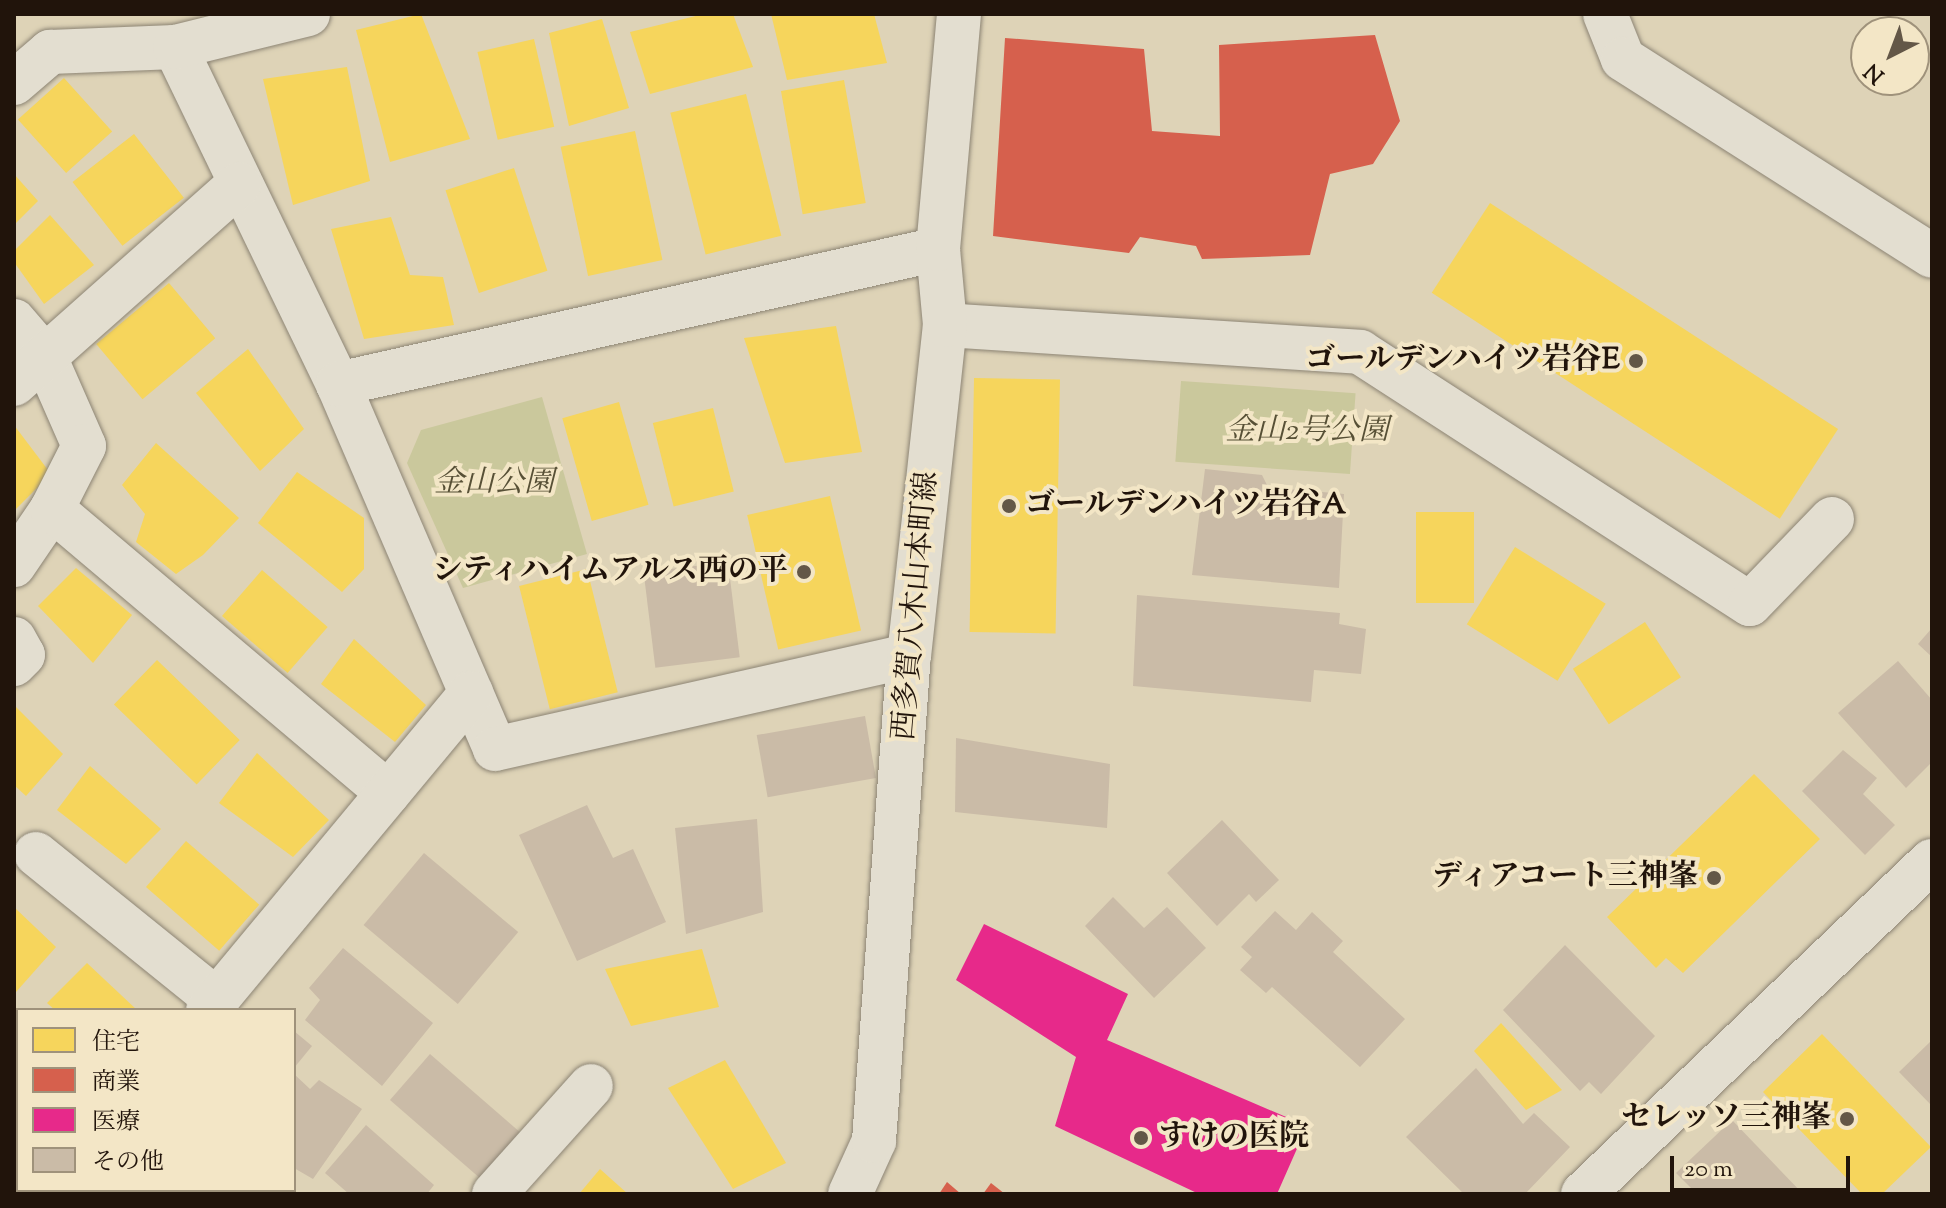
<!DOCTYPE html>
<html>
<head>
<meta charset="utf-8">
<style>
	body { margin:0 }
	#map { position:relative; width:1946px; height:1208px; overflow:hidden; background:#ded3b7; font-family:"Sorts Mill Goudy","Noto Serif JP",serif }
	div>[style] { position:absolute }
	.green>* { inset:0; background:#cac89c; transform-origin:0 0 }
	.homes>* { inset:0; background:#f6d55c; transform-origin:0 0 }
	.shops>* { inset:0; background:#d6604d }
	.health>* { inset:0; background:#e7298a }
	.building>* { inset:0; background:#cabba7; transform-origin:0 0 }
	.roads { filter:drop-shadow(0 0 2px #8c8474) drop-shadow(0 0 2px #8c8474) }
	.minor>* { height:44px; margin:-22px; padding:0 22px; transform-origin:22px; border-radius:22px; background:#e3ded0 }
	.dots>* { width:22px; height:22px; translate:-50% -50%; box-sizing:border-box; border:4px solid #f3e6c6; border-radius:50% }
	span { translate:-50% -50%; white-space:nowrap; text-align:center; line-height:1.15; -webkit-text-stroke:8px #f3e6c6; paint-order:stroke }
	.poi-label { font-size:30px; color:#21140b; font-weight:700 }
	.right { translate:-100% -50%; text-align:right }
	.left { translate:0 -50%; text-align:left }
	.park-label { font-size:30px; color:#575036; font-style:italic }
	.street-label { font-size:30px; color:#21140b }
	.frame { position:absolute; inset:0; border:16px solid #21140b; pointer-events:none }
	.legend { position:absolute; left:16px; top:1008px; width:280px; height:184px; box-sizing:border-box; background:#f3e6c6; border:2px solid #9f927b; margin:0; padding:10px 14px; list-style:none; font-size:24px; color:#21140b }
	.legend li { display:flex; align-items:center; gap:16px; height:40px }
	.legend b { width:40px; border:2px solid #9f927b }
	.north { position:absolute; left:1850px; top:16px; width:80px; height:80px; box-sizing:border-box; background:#f3e6c6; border:2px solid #9f927b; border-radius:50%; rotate:222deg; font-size:22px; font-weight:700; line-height:32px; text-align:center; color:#21140b }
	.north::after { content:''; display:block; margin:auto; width:28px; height:36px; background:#635747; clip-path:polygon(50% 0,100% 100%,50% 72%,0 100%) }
	.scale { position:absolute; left:1670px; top:1156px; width:180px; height:36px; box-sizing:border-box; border:4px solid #21140b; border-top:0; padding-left:10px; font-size:24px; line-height:28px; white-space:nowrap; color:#21140b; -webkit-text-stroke:6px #f3e6c6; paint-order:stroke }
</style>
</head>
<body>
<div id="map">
	<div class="green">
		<div style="left:1181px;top:381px;width:175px;height:81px;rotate:4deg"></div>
		<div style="clip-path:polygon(542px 397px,587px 554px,463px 588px,407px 463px,421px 430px)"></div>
	</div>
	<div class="homes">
		<div style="clip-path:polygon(421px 14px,470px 139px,390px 162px,356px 30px)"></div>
		<div style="clip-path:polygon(704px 14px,733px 14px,753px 67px,650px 94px,630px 32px)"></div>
		<div style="clip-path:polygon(771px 14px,874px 14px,887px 63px,787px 80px)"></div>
		<div style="clip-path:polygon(602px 19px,629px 108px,569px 126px,549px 33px)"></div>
		<div style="left:534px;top:39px;width:90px;height:58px;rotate:77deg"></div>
		<div style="clip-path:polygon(347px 67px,370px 181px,293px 205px,263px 79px)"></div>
		<div style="left:64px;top:78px;width:72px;height:62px;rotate:48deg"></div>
		<div style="left:844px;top:80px;width:125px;height:64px;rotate:80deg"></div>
		<div style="left:746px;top:94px;width:146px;height:78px;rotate:76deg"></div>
		<div style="left:635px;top:131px;width:132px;height:76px;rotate:78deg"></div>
		<div style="left:134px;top:134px;width:81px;height:78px;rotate:52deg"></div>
		<div style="left:514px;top:168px;width:108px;height:72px;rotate:72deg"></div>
		<div style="clip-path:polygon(14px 174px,38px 201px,14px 225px)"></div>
		<div style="left:1490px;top:203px;width:415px;height:107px;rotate:33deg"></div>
		<div style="clip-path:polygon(50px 215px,94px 265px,44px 304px,14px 262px,14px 251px)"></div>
		<div style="clip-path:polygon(391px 217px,410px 275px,443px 277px,454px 325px,364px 339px,331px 229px)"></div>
		<div style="left:169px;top:283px;width:72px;height:95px;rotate:50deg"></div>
		<div style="clip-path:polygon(836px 326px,862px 452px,785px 463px,744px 338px)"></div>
		<div style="clip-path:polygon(248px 349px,304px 429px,260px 471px,196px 393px)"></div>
		<div style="left:974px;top:378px;width:86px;height:254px;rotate:1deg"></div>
		<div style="left:619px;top:402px;width:107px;height:59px;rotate:74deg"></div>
		<div style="left:713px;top:408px;width:86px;height:62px;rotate:76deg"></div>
		<div style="clip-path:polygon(14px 425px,51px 474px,14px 511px)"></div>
		<div style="clip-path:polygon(156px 443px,239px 518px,203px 555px,176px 574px,136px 542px,145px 514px,122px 485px)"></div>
		<div style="clip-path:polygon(297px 472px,364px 518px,364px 569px,342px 592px,258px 523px)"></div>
		<div style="left:830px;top:496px;width:138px;height:85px;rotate:77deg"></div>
		<div style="left:1416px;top:512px;width:58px;height:91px"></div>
		<div style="left:1515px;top:547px;width:107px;height:91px;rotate:32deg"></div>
		<div style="clip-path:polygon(76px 568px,132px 615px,93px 663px,38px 606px)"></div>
		<div style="left:587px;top:569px;width:127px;height:70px;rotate:76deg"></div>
		<div style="left:262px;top:570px;width:87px;height:61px;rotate:41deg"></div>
		<div style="left:1645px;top:622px;width:66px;height:86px;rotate:57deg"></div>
		<div style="clip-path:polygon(354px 639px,426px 705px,395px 742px,321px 684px)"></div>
		<div style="left:157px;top:660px;width:115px;height:62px;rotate:44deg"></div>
		<div style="clip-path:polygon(14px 705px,63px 754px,26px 796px,14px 785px)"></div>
		<div style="clip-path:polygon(257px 753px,329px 820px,293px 857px,219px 803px)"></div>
		<div style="clip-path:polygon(90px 766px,161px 829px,126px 864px,57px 810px)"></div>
		<div style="clip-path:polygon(1754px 774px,1820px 839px,1683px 973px,1666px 958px,1656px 968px,1607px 917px)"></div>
		<div style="left:186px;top:841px;width:97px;height:61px;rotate:41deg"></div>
		<div style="clip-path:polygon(14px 907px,56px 947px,16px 992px,14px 989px)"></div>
		<div style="clip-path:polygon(702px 949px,719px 1007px,631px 1026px,605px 969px)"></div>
		<div style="clip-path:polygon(87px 963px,137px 1010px,55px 1010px,47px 1003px)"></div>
		<div style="clip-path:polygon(1501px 1023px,1562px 1090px,1526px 1110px,1474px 1051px)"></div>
		<div style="clip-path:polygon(1822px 1034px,1931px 1147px,1882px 1194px,1862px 1194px,1763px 1092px)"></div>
		<div style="left:14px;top:1036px;width:6px;height:76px;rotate:45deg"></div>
		<div style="clip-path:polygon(725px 1060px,786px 1163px,733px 1189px,668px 1088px)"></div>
		<div style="clip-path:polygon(600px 1169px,628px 1194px,579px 1194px)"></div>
	</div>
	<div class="shops">
		<div style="clip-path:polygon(1375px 35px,1400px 121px,1373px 164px,1330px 174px,1310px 255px,1202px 259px,1196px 246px,1140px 237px,1129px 253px,993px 236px,1005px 38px,1144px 49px,1152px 131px,1220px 136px,1219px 45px)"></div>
		<div style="clip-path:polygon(947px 1182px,961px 1194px,939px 1194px)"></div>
		<div style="clip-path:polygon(991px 1183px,1005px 1194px,983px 1194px)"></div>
	</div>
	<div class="health">
		<div style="clip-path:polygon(984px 924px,1128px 994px,1107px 1040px,1307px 1126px,1277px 1194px,1199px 1194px,1055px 1126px,1076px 1057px,956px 980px)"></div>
	</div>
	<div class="building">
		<div style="clip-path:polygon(1205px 469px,1262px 475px,1268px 487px,1344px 494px,1339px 588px,1192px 575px)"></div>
		<div style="left:728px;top:562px;width:96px;height:85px;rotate:83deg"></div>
		<div style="clip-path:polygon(1137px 595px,1340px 613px,1339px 624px,1366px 629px,1361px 674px,1314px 670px,1311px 702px,1133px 686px)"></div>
		<div style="clip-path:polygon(1932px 628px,1932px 657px,1918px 644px)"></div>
		<div style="clip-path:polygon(1898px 661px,1932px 700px,1932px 762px,1906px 788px,1838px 713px)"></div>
		<div style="left:865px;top:716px;width:63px;height:110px;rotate:80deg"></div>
		<div style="clip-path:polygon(956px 738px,1110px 764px,1107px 828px,955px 812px)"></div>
		<div style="clip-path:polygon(1843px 750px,1877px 778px,1863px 794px,1895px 825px,1865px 855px,1802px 791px)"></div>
		<div style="clip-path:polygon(587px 805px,613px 858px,633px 849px,666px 922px,577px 961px,519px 835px)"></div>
		<div style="clip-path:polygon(757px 819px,763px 912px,686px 934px,675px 828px)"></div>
		<div style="clip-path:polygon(1222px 820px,1279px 880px,1256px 902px,1249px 894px,1217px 926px,1167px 873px)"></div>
		<div style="left:424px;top:853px;width:123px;height:94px;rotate:40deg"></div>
		<div style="clip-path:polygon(1113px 897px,1144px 928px,1167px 907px,1206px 948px,1154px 998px,1085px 926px)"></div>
		<div style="clip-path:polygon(1275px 911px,1296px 930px,1312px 912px,1343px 941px,1333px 952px,1405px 1019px,1360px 1067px,1272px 987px,1266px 993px,1240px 970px,1252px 957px,1241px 947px)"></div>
		<div style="clip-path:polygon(1565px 945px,1655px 1036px,1601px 1094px,1589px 1082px,1580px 1091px,1503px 1010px)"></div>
		<div style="clip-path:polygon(343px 948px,433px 1023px,382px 1086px,305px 1020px,320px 1000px,309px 988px)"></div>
		<div style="clip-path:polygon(294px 1031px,312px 1046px,294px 1068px)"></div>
		<div style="clip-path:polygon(1932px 1040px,1932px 1106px,1899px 1072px)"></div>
		<div style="left:430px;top:1054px;width:119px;height:61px;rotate:41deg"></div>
		<div style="clip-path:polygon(1476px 1068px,1523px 1124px,1534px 1113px,1570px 1147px,1525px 1194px,1464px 1194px,1406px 1137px)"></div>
		<div style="clip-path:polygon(294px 1074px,310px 1089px,319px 1080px,362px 1109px,313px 1179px,294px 1168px)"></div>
		<div style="clip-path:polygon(1732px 1120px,1803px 1194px,1697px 1194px,1676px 1173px)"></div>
		<div style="clip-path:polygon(366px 1125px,434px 1185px,427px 1194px,349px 1194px,325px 1173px)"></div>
		<div style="clip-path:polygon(173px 1190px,290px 1190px,287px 1194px)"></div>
	</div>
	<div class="roads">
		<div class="minor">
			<div style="left:1605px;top:14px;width:48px;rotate:68.2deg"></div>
			<div style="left:1623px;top:59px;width:366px;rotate:32.5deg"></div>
			<div style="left:175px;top:47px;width:374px;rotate:64.2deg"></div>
			<div style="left:338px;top:384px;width:397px;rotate:66.7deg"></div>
			<div style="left:495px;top:749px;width:424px;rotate:-12.7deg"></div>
			<div style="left:14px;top:83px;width:48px;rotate:-40.7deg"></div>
			<div style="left:50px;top:52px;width:125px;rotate:-2.3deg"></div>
			<div style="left:175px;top:47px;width:137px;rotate:-13.9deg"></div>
			<div style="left:14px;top:321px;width:48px;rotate:49.3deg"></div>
			<div style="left:45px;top:357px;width:97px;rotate:66.3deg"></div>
			<div style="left:84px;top:446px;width:71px;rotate:116.9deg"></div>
			<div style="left:52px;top:509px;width:68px;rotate:124.2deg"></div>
			<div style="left:945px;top:325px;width:416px;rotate:3.7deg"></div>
			<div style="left:1360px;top:352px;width:464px;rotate:32.9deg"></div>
			<div style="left:1750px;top:604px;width:118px;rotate:-46deg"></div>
			<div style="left:14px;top:384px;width:301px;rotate:-41.6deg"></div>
			<div style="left:338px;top:384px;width:615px;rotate:-12.68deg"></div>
			<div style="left:52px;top:509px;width:440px;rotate:40.2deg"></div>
			<div style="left:14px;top:639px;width:18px;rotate:61deg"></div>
			<div style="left:23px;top:655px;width:13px;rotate:135deg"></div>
			<div style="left:36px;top:854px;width:233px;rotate:38.9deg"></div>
			<div style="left:208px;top:1010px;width:412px;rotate:-50.3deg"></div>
			<div style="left:14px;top:1192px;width:2px;rotate:63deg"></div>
			<div style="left:58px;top:1194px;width:5px;rotate:-53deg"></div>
			<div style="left:494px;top:1194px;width:145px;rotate:-48.1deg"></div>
			<div style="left:850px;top:1194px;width:58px;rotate:-65.6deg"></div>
			<div style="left:874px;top:1141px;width:486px;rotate:-85.9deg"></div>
			<div style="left:909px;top:656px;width:333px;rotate:-83.8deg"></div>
			<div style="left:945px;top:325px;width:76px;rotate:-95.3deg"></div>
			<div style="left:938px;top:249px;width:236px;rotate:-84.9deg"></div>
			<div style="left:1583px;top:1194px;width:482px;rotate:-43.7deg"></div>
		</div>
	</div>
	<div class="dots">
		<div style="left:1636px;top:361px;background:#635747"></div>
		<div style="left:1009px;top:506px;background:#635747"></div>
		<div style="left:804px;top:572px;background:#635747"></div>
		<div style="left:1714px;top:878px;background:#635747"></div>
		<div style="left:1847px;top:1119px;background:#635747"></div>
		<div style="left:1141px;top:1138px;background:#635747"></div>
	</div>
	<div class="poi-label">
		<span class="right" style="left:1620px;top:361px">ゴールデンハイツ岩谷E</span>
		<span class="left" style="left:1025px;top:506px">ゴールデンハイツ岩谷A</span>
		<span class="right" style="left:788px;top:572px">シティハイムアルス西の平</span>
		<span class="right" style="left:1698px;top:878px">ディアコート三神峯</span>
		<span class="right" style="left:1831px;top:1119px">セレッソ三神峯</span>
		<span class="left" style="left:1159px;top:1138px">すけの医院</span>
	</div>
	<div class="park-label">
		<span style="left:1307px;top:432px">金山2号公園</span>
		<span style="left:494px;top:484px">金山公園</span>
	</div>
	<div class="street-label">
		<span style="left:917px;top:606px;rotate:-85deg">西多賀八木山本町線</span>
	</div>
	<div class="frame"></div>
	<ul class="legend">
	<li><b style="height:22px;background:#f6d55c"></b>住宅</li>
	<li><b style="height:22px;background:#d6604d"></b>商業</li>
	<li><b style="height:22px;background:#e7298a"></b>医療</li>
	<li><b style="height:22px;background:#cabba7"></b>その他</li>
	</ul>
	<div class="north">N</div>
	<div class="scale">20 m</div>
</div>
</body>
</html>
